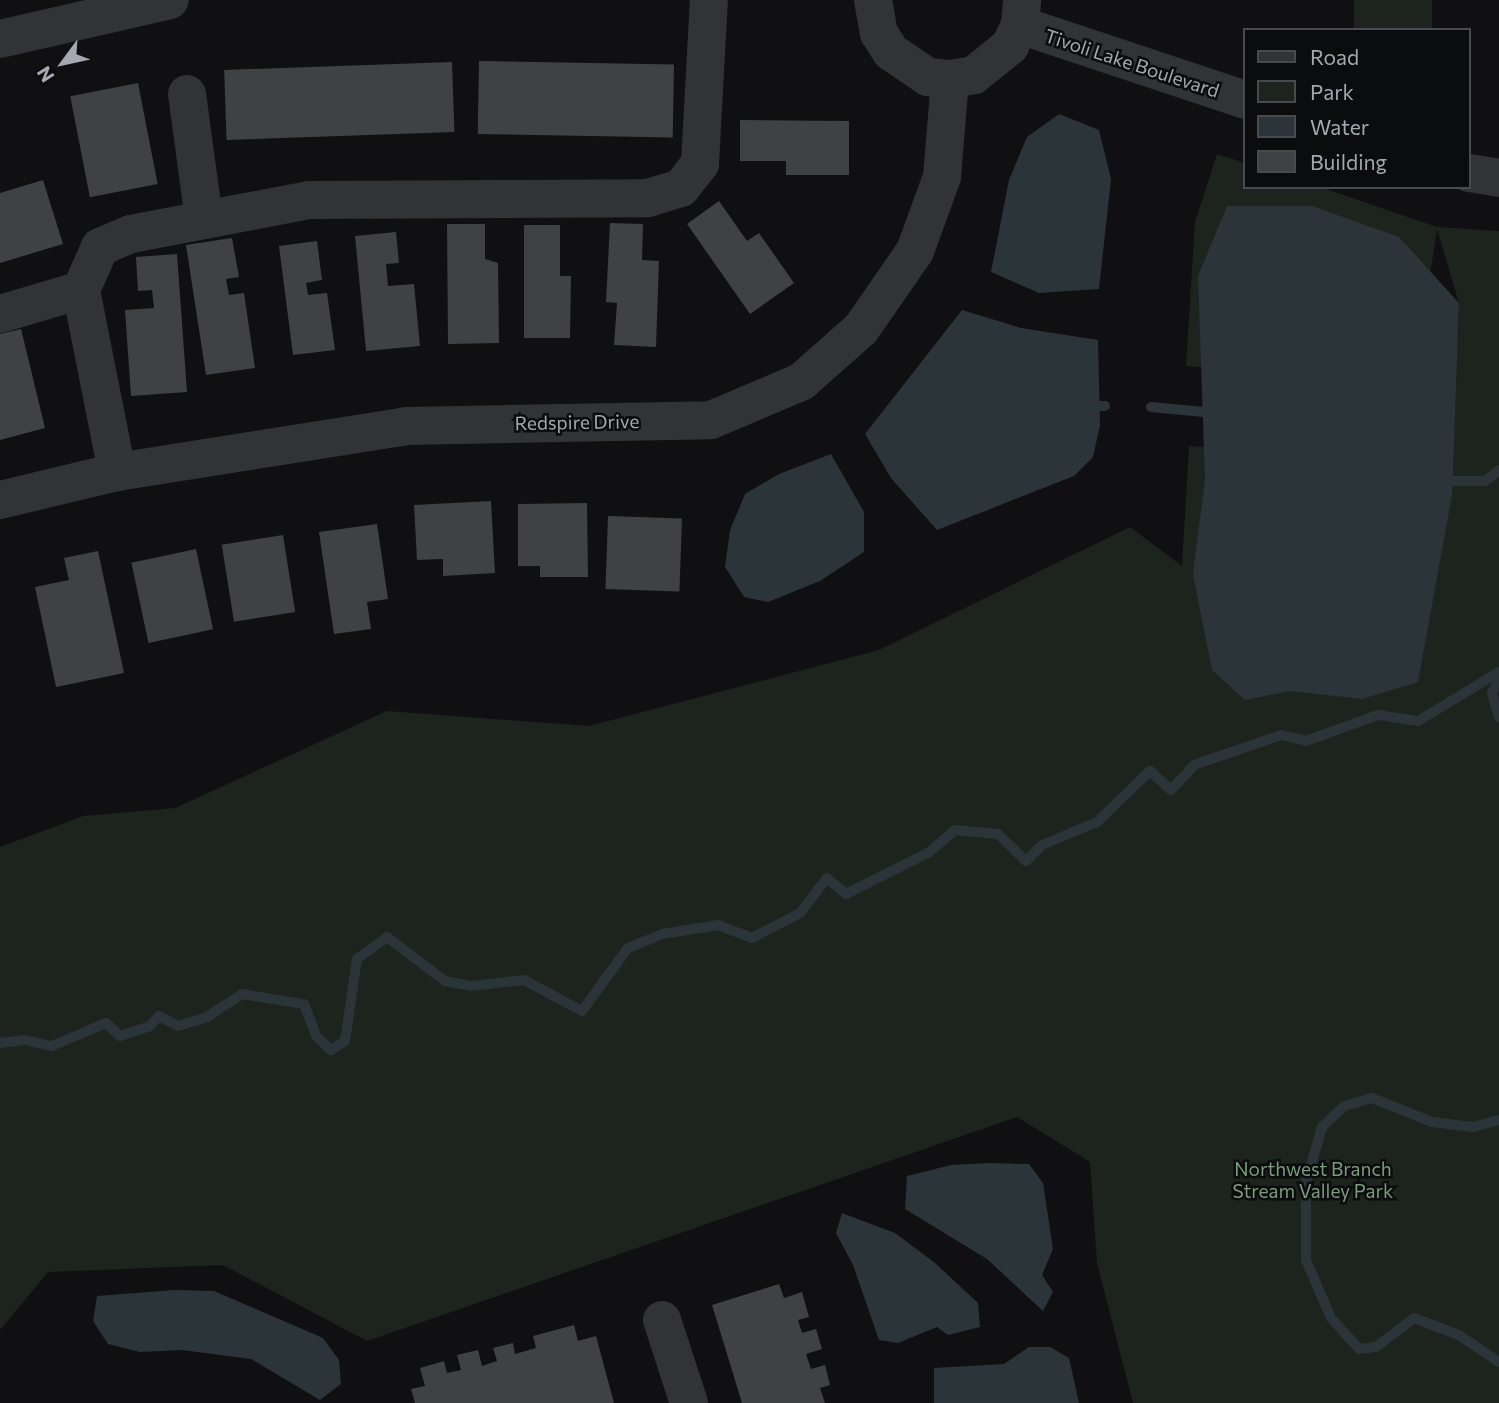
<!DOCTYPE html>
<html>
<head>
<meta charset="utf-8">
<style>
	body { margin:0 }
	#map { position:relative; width:1499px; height:1403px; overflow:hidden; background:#101012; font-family:Commissioner,sans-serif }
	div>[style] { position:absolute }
	.green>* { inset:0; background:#1d241d; transform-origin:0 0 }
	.water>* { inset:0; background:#2b3439 }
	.stream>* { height:10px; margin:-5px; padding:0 5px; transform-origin:5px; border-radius:5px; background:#2b3439 }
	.building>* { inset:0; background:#3f4145; transform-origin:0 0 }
	.minor>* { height:38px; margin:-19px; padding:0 19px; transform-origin:19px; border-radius:19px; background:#323336 }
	span { translate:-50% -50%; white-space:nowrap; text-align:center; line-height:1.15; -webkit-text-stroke:5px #0b0c0d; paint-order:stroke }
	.street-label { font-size:19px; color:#a3a8b1 }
	.park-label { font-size:19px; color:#7b9b7b }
	.legend { position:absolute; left:1243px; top:28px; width:228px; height:161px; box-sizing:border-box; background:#0b0c0d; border:2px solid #484a4f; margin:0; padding:9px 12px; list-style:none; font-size:21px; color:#a3a8b1 }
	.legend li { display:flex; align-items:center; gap:14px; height:35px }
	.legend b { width:35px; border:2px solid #484a4f }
	.north { position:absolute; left:28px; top:28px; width:70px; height:70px; -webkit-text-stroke:5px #0b0c0d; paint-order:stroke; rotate:237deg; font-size:19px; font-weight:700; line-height:28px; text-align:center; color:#a3a8b1 }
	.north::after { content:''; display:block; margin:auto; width:24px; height:32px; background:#a3a8b1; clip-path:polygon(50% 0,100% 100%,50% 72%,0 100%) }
</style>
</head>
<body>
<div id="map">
	<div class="green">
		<div style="left:1354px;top:0;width:78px;height:30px"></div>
		<div style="clip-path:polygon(evenodd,1217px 154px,1245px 163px,1245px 187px,1320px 187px,1437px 227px,1499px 231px,1499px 1403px,1133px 1403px,1097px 1263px,1090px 1162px,1017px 1117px,367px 1341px,223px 1265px,48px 1272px,0 1330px,0 847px,83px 816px,175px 808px,387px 711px,589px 726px,879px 650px,1130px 527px,1182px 566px,1189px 446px,1252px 450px,1257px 371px,1186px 366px,1195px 222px,1217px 154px,1437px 229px,1459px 303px,1458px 340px,1421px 334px,1437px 229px)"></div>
	</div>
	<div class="water">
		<div style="clip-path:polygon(1059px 114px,1099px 130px,1111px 179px,1099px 289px,1039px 293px,991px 272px,1009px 180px,1027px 137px)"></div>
		<div style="clip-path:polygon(1227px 206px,1312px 206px,1399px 237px,1459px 303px,1452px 495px,1418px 682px,1362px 699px,1290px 691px,1245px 700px,1212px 670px,1193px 574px,1205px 479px,1198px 276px)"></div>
		<div style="clip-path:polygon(962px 310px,1021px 328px,1098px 340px,1100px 425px,1093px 457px,1074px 476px,937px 530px,891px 478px,865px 434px)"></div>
		<div style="clip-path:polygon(831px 454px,864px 512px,864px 552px,820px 581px,768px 602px,744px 597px,725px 567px,730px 530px,745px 494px,779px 474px)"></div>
		<div style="clip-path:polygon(990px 1163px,1029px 1164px,1043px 1183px,1053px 1249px,1042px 1275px,1053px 1292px,1043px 1311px,987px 1259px,905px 1209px,907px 1176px,951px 1165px)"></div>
		<div style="clip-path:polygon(842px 1213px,895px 1233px,935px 1263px,978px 1303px,980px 1327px,948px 1335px,937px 1327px,898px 1343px,879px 1340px,853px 1265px,836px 1233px)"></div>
		<div style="clip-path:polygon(175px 1290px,214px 1291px,323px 1338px,339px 1360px,341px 1384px,320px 1400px,251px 1359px,182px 1350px,140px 1352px,108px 1344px,93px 1321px,97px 1296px)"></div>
		<div style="clip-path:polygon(1029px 1347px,1050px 1347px,1069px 1358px,1079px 1403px,934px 1403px,934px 1368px,1004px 1364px)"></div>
	</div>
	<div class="stream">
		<div style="left:1086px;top:406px;width:19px"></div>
		<div style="left:1151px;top:407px;width:64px;rotate:5.4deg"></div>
		<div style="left:1440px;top:481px;width:45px"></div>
		<div style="left:1485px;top:481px;width:18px;rotate:-38deg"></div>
		<div style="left:1499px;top:680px;width:15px;rotate:118deg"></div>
		<div style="left:1492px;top:693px;width:25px;rotate:74deg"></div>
		<div style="left:0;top:1043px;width:25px;rotate:-7deg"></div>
		<div style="left:25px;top:1040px;width:28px;rotate:13deg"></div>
		<div style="left:52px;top:1046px;width:59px;rotate:-23.1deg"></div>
		<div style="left:106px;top:1023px;width:19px;rotate:43deg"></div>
		<div style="left:120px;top:1036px;width:32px;rotate:-18deg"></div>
		<div style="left:150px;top:1026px;width:13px;rotate:-48deg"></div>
		<div style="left:159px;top:1016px;width:21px;rotate:28deg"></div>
		<div style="left:178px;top:1026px;width:30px;rotate:-17deg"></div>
		<div style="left:207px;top:1017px;width:42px;rotate:-33.3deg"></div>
		<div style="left:242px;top:994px;width:63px;rotate:9.2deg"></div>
		<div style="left:304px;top:1004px;width:34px;rotate:69deg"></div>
		<div style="left:316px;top:1036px;width:21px;rotate:43deg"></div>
		<div style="left:331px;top:1050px;width:17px;rotate:-33deg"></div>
		<div style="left:345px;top:1041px;width:83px;rotate:-81.7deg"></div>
		<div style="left:357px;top:959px;width:37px;rotate:-36deg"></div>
		<div style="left:387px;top:937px;width:73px;rotate:37.2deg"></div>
		<div style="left:445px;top:981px;width:26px;rotate:11deg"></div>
		<div style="left:471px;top:986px;width:53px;rotate:-6.5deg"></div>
		<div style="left:524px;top:980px;width:66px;rotate:28.1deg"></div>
		<div style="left:582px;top:1011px;width:78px;rotate:-53.9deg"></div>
		<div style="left:628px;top:948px;width:37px;rotate:-22deg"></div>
		<div style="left:662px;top:934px;width:57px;rotate:-9.1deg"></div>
		<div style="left:718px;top:925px;width:36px;rotate:21deg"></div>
		<div style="left:752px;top:938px;width:54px;rotate:-27.5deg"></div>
		<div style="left:800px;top:913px;width:44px;rotate:-52.4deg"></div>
		<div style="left:827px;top:878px;width:25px;rotate:40deg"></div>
		<div style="left:846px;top:894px;width:92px;rotate:-26.6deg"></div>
		<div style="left:928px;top:853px;width:35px;rotate:-40deg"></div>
		<div style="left:955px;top:830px;width:43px;rotate:5.3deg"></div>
		<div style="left:998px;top:834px;width:39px;rotate:44deg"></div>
		<div style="left:1026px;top:861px;width:23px;rotate:-45deg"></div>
		<div style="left:1042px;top:845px;width:60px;rotate:-22.7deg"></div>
		<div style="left:1097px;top:822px;width:74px;rotate:-43.9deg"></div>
		<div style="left:1150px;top:771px;width:28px;rotate:42deg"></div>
		<div style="left:1171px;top:790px;width:34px;rotate:-47deg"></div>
		<div style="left:1194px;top:765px;width:92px;rotate:-19deg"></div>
		<div style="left:1281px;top:735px;width:26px;rotate:13deg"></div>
		<div style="left:1306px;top:741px;width:77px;rotate:-19.9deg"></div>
		<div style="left:1378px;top:715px;width:40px;rotate:8.5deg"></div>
		<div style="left:1418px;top:721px;width:95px;rotate:-31.2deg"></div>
		<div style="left:1499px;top:1120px;width:28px;rotate:165deg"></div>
		<div style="left:1472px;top:1127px;width:40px;rotate:-172.9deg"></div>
		<div style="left:1432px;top:1122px;width:65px;rotate:-158.2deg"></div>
		<div style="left:1372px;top:1098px;width:29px;rotate:164deg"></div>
		<div style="left:1344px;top:1106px;width:30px;rotate:136deg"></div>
		<div style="left:1322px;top:1127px;width:57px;rotate:106.2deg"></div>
		<div style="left:1306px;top:1182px;width:78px;rotate:90deg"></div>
		<div style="left:1306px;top:1260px;width:63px;rotate:66.7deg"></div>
		<div style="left:1331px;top:1318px;width:42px;rotate:47.9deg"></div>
		<div style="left:1359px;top:1349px;width:17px;rotate:-7deg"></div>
		<div style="left:1376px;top:1347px;width:48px;rotate:-37.3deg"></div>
		<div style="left:1414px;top:1318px;width:48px;rotate:20.7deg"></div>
		<div style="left:1459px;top:1335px;width:48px;rotate:34deg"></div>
	</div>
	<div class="building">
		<div style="left:479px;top:61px;width:195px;height:73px;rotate:1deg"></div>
		<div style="left:452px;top:62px;width:70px;height:228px;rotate:88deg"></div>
		<div style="left:138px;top:83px;width:103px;height:69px;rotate:79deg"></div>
		<div style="clip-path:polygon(740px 120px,849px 121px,849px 175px,786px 175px,786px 161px,740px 161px)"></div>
		<div style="clip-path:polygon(43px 180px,63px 244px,0 263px,0 193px)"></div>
		<div style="clip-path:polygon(719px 201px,747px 241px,759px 233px,794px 283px,750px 314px,687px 224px)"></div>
		<div style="clip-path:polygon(610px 223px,643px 224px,642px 260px,659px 261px,656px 347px,614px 345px,617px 303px,606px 302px)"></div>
		<div style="clip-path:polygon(447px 224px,485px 224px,485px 259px,498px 263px,499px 343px,448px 344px)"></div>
		<div style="clip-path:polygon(524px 225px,560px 225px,560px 276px,571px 276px,570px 338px,524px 338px)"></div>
		<div style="clip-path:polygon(396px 232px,399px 263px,386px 264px,388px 286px,414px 284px,420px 346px,366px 351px,355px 236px)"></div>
		<div style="clip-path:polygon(232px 238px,239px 277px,226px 279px,229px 295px,244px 293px,255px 368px,206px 375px,186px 245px)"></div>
		<div style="clip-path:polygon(317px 241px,322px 280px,306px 283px,308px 295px,327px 293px,335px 350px,293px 355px,279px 246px)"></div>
		<div style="clip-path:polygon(177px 254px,187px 392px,131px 396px,125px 310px,154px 308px,152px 290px,138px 291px,136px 257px)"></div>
		<div style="clip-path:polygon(21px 329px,45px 428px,0 440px,0 334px)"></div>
		<div style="clip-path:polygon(491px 501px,495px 573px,443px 576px,443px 559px,417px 560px,414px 505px)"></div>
		<div style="clip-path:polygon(587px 503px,588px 577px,540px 577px,540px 566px,518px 566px,518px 504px)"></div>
		<div style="left:608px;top:516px;width:74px;height:73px;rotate:2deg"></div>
		<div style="clip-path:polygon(377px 524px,388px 599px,367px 602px,371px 629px,334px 634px,319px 532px)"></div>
		<div style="left:283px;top:535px;width:78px;height:62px;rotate:81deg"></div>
		<div style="left:196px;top:549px;width:82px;height:66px;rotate:78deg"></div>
		<div style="clip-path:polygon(98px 551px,124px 673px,56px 687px,35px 587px,69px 580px,64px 558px)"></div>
		<div style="clip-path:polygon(779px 1284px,784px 1298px,802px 1292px,809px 1317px,798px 1320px,802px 1333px,816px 1329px,822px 1349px,806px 1354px,811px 1369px,825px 1365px,830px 1385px,820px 1388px,825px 1403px,742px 1403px,712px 1305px)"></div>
		<div style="clip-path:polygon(574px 1325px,578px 1341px,596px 1336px,614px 1403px,415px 1403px,411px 1389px,425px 1386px,420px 1368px,444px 1361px,447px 1373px,461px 1370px,457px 1355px,478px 1350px,482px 1366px,497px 1361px,493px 1348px,513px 1343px,515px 1354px,536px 1348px,533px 1336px)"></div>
	</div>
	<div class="minor">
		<div style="left:873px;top:0;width:34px;rotate:80deg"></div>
		<div style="left:879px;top:33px;width:22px;rotate:58deg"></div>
		<div style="left:891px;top:52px;width:45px;rotate:34deg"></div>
		<div style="left:928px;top:77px;width:22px;rotate:5deg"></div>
		<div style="left:950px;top:79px;width:24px;rotate:-9deg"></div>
		<div style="left:974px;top:75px;width:46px;rotate:-38.9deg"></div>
		<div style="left:1010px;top:46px;width:23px;rotate:-65deg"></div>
		<div style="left:1020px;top:25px;width:25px;rotate:-85deg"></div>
		<div style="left:1020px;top:25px;width:237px;rotate:18.4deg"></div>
		<div style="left:0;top:39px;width:174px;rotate:-12.9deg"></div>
		<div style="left:187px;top:94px;width:127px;rotate:82.3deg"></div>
		<div style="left:1469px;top:173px;width:30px;rotate:9deg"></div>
		<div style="left:81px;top:290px;width:186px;rotate:78.8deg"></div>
		<div style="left:0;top:314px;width:84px;rotate:-16.5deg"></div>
		<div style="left:81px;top:290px;width:47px;rotate:-66.2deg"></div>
		<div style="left:100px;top:247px;width:34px;rotate:-23deg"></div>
		<div style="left:131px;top:234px;width:182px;rotate:-10.8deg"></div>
		<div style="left:310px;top:200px;width:338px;rotate:-0.3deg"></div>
		<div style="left:648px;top:198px;width:34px;rotate:-17deg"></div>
		<div style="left:681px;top:188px;width:31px;rotate:-52deg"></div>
		<div style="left:700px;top:164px;width:164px;rotate:-86.9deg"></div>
		<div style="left:0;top:500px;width:120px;rotate:-13.5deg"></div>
		<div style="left:117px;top:472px;width:293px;rotate:-9deg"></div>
		<div style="left:406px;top:426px;width:305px;rotate:-1.1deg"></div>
		<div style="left:711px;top:420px;width:98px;rotate:-22.9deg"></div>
		<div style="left:801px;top:382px;width:80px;rotate:-41.5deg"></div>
		<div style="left:861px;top:329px;width:95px;rotate:-55.3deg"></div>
		<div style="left:915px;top:251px;width:79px;rotate:-70deg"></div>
		<div style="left:942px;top:177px;width:98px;rotate:-85.3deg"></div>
		<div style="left:662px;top:1320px;width:87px;rotate:72deg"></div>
	</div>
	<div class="street-label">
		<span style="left:1132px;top:63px;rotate:18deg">Tivoli Lake Boulevard</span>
		<span style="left:577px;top:422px;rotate:-1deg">Redspire Drive</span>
	</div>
	<div class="park-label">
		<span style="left:1313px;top:1180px">Northwest Branch<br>Stream Valley Park</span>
	</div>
	<ul class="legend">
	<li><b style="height:9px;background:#323336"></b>Road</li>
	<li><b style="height:19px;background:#1d241d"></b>Park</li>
	<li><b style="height:19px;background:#2b3439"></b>Water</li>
	<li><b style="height:19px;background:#3f4145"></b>Building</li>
	</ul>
	<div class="north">N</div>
</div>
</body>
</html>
